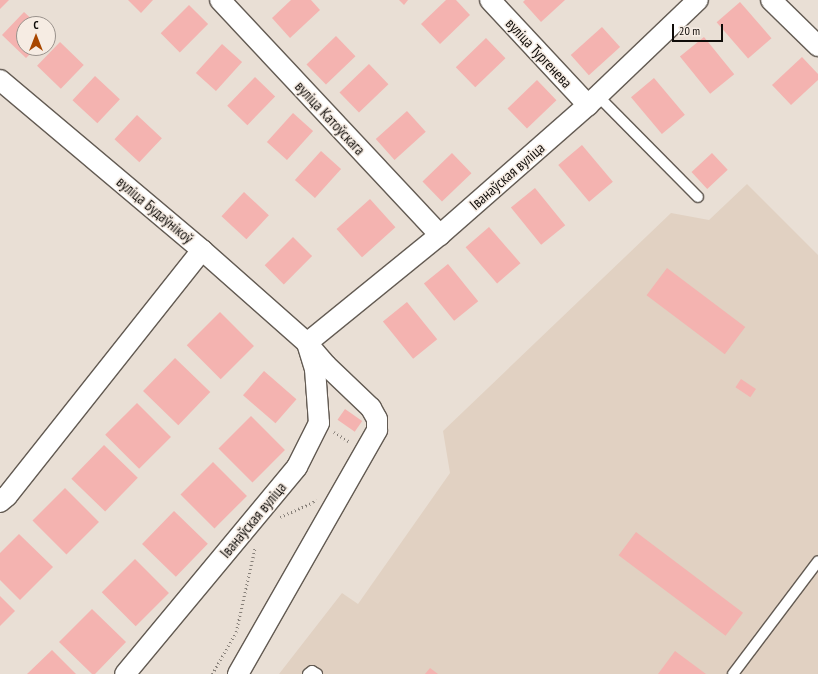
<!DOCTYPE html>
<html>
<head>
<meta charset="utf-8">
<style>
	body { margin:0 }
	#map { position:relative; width:818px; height:674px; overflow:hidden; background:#e9dfd5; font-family:"PT Sans Narrow",sans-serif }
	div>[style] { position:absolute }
	.built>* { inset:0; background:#e1d1c2 }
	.building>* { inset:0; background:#f4b3b0; transform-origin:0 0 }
	.path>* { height:2.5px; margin-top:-1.25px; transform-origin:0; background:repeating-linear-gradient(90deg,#88817a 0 1px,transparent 0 4px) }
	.roads { filter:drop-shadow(1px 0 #635b53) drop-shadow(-1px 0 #635b53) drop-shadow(0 1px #635b53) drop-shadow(0 -1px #635b53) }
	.service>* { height:10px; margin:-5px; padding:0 5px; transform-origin:5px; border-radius:5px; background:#fff }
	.minor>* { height:20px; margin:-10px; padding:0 10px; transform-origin:10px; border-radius:10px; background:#fff }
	span { translate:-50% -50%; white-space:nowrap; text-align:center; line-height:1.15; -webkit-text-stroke:3px #f6ece3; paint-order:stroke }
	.street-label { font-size:15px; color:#0f0c09 }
	.north { position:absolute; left:16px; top:16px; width:40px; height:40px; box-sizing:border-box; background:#f6ece3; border:1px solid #9a928c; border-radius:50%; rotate:0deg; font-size:11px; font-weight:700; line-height:16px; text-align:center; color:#0f0c09 }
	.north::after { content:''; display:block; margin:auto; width:14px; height:18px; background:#a84700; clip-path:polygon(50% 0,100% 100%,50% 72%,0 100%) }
	.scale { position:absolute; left:672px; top:24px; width:51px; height:18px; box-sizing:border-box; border:2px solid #0f0c09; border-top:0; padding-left:5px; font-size:12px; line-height:14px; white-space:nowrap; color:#0f0c09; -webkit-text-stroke:3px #f6ece3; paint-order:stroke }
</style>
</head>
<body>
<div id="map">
	<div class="built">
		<div style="clip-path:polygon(747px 184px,818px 255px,818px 674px,279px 674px,342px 593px,358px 604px,450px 473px,443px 431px,671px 213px,709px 220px)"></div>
	</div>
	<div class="building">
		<div style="clip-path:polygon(0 0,9px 0,0 9px)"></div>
		<div style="clip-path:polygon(128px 0,153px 0,141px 13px)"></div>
		<div style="clip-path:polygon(291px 0,311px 0,320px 10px,290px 38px,272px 18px)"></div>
		<div style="clip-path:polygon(399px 0,408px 0,404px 5px)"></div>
		<div style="clip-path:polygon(446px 0,456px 0,470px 15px,440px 44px,421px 24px)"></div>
		<div style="clip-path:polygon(525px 0,565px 0,541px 22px,523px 2px)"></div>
		<div style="left:740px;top:2px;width:48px;height:31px;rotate:49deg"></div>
		<div style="left:189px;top:5px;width:27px;height:40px;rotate:45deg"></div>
		<div style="clip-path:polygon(24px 12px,37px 24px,24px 24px,24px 48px,36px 48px,26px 58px,2px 35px)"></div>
		<div style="left:602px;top:27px;width:27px;height:42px;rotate:48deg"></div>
		<div style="left:336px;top:36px;width:28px;height:41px;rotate:46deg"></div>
		<div style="left:704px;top:37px;width:48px;height:31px;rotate:51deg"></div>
		<div style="left:486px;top:38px;width:28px;height:42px;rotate:46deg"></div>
		<div style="left:60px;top:42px;width:33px;height:33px;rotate:44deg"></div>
		<div style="left:222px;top:44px;width:27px;height:39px;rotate:42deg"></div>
		<div style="clip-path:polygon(802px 57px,818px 74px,818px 80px,791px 105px,772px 85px)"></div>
		<div style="left:369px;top:64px;width:28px;height:41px;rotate:46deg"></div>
		<div style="left:95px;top:76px;width:34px;height:33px;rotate:43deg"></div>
		<div style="left:255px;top:77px;width:28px;height:40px;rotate:44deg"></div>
		<div style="left:654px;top:78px;width:48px;height:30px;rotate:50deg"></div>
		<div style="left:537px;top:80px;width:28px;height:41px;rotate:46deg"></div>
		<div style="left:407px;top:111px;width:28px;height:42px;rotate:48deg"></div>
		<div style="left:293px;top:113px;width:27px;height:39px;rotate:42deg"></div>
		<div style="left:137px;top:115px;width:34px;height:33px;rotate:43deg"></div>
		<div style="left:582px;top:145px;width:48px;height:31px;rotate:50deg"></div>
		<div style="left:321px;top:151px;width:27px;height:39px;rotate:42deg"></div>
		<div style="left:452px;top:153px;width:28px;height:41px;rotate:46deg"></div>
		<div style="left:712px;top:153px;width:23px;height:28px;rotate:47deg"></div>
		<div style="left:535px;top:188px;width:48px;height:31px;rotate:51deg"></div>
		<div style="left:244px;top:192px;width:34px;height:33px;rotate:43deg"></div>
		<div style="left:370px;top:199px;width:38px;height:45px;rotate:48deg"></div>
		<div style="left:489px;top:227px;width:48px;height:31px;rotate:49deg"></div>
		<div style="left:293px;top:237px;width:27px;height:40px;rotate:45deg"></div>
		<div style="left:448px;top:264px;width:48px;height:31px;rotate:51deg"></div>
		<div style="left:667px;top:268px;width:98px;height:34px;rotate:37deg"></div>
		<div style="left:407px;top:302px;width:48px;height:31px;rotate:51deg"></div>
		<div style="left:220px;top:312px;width:48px;height:47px;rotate:45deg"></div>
		<div style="left:175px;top:358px;width:49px;height:46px;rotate:44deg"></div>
		<div style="left:264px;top:371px;width:43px;height:32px;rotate:41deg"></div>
		<div style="left:741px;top:379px;width:18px;height:10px;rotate:34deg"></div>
		<div style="left:137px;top:403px;width:48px;height:45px;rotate:45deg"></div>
		<div style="left:345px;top:409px;width:21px;height:13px;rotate:35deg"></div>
		<div style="left:251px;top:416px;width:48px;height:46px;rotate:45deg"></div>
		<div style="left:104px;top:445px;width:47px;height:47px;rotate:44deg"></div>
		<div style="left:213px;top:462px;width:48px;height:46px;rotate:45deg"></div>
		<div style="left:65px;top:488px;width:48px;height:46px;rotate:45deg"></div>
		<div style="left:174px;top:511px;width:47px;height:46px;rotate:44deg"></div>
		<div style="left:636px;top:532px;width:134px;height:29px;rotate:37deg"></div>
		<div style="clip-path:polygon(19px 534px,53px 567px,20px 600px,0 580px,0 553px)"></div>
		<div style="left:135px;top:559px;width:48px;height:47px;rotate:45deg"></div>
		<div style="clip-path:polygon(0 596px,15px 611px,0 626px)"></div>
		<div style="clip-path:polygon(92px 609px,126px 642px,95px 674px,92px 674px,59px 642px)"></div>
		<div style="clip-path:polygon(52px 650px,76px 674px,27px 674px)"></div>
		<div style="clip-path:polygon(675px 651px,706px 674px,658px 674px)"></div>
		<div style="clip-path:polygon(430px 668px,438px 674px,425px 674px)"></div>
	</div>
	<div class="path">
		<div style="left:334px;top:432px;width:19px;rotate:32deg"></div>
		<div style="left:280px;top:517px;width:36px;rotate:-24deg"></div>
		<div style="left:313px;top:502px;width:4px;rotate:-56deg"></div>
		<div style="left:212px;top:674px;width:48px;rotate:-60.3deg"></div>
		<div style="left:236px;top:632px;width:87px;rotate:-77.4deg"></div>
	</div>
	<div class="roads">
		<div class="service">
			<div style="left:598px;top:96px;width:142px;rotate:45.3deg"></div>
			<div style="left:308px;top:674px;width:5px;rotate:-37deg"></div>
			<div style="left:312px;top:671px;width:6px;rotate:31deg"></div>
			<div style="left:733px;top:674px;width:141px;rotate:-53deg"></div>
		</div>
		<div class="minor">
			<div style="left:220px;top:0;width:322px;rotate:46.9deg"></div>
			<div style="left:490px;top:0;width:144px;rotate:47deg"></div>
			<div style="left:771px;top:0;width:66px;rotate:44.4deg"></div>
			<div style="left:0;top:80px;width:264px;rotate:40.1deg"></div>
			<div style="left:202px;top:250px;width:140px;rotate:41.5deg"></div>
			<div style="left:307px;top:343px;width:27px;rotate:73deg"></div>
			<div style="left:315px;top:369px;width:54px;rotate:85.8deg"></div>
			<div style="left:319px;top:423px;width:49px;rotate:116.6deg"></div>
			<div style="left:297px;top:467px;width:269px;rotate:129.7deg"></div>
			<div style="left:0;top:502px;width:9px;rotate:-41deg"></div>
			<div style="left:7px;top:496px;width:314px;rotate:-51.6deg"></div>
			<div style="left:238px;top:674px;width:281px;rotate:-60.3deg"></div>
			<div style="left:377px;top:430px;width:11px;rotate:-90deg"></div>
			<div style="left:377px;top:419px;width:13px;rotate:-119deg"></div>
			<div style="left:371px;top:408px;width:62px;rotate:-136.3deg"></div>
			<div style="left:326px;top:365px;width:29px;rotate:-131deg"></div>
			<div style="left:307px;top:343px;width:171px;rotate:-39.1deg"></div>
			<div style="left:440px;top:235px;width:197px;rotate:-41.3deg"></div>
			<div style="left:588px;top:105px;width:152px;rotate:-43.7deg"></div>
		</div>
	</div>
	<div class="street-label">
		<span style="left:539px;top:53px;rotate:47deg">вуліца Тургенева</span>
		<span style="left:330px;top:118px;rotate:47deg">вуліца Катоўскага</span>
		<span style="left:507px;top:176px;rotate:-41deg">Іванаўская вуліца</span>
		<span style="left:155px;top:210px;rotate:40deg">вуліца Будаўнікоў</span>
		<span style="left:253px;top:520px;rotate:-50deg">Іванаўская вуліца</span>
	</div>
	<div class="north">С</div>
	<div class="scale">20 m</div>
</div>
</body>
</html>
